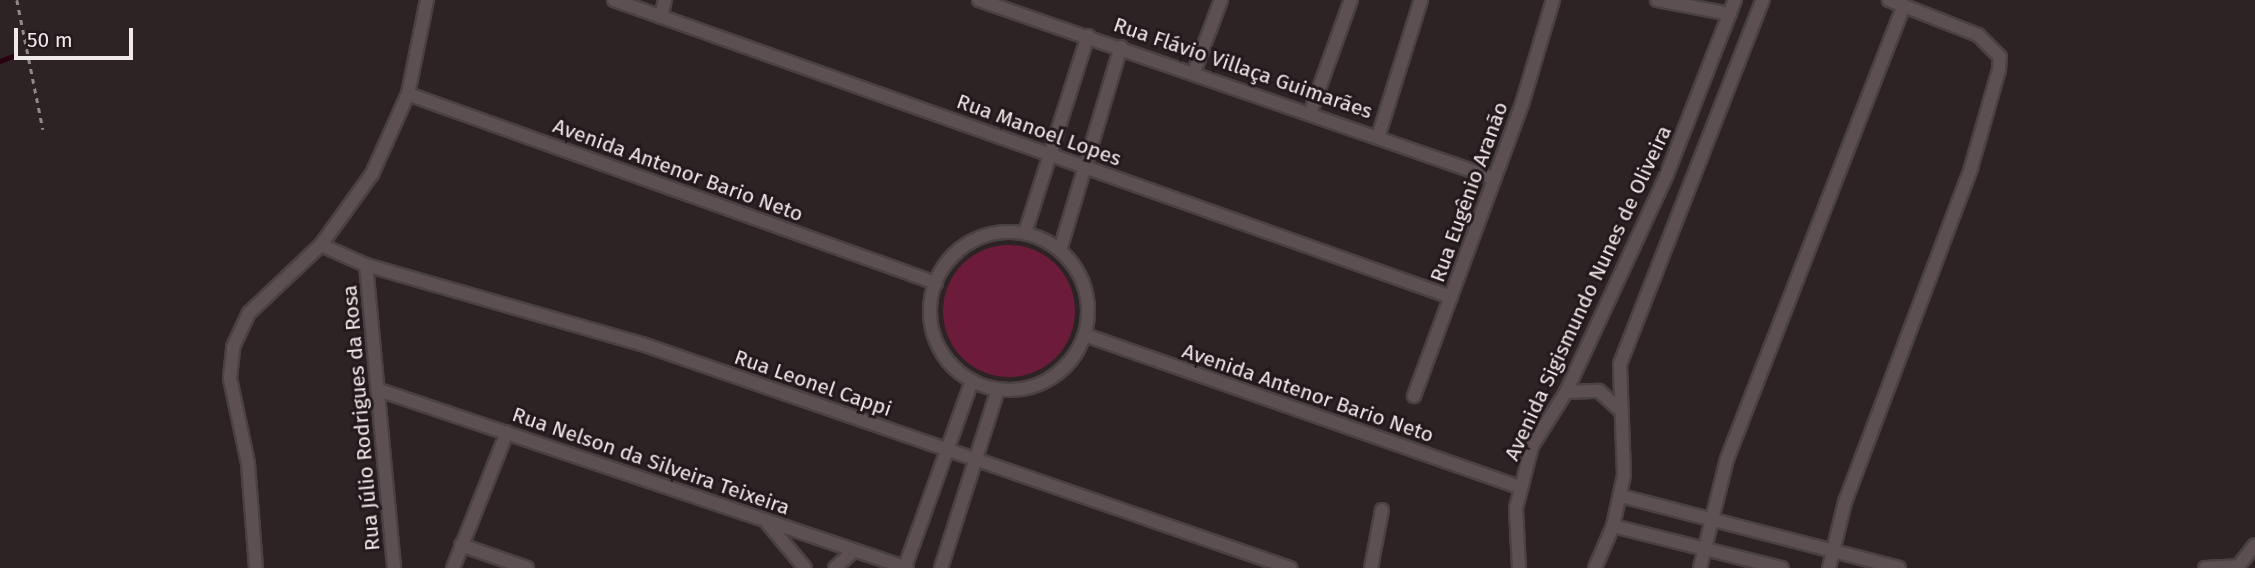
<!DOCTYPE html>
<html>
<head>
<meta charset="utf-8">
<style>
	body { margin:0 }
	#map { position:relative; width:2255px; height:568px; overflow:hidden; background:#2d2325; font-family:"Fira Sans",sans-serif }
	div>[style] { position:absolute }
	.green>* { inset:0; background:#6c1c3a }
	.round { border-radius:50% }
	.stream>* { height:4.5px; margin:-2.25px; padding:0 2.25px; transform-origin:2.25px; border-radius:2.25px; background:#28000e }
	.path>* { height:2.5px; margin-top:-1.25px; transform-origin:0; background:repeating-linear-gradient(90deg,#908889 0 5px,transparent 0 10px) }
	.roads { filter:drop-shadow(2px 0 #4a4143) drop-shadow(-2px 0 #4a4143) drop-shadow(0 2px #4a4143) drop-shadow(0 -2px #4a4143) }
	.minor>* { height:12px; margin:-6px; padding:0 6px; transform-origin:6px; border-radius:6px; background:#5d5053 }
	.minor>.ring { margin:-6px; padding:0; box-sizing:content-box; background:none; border:12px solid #5d5053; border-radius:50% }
	span { translate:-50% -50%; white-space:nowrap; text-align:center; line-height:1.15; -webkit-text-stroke:6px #23191c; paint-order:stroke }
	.street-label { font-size:21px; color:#f0e9ea }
	.scale { position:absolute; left:14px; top:28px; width:119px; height:32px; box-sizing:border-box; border:4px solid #f0e9ea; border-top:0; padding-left:9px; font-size:21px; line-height:24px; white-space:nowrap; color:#f0e9ea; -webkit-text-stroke:5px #23191c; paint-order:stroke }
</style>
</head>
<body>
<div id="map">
	<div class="green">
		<div class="round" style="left:943px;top:245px;width:132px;height:132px"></div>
	</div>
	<div class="stream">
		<div style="left:0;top:61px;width:14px;rotate:-21deg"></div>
	</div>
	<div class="path">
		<div style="left:17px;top:0;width:132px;rotate:78.6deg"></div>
	</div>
	<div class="roads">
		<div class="minor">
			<div style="left:614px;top:0;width:888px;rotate:19.54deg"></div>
			<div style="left:979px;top:0;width:544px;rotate:19.1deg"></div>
			<div style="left:1657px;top:0;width:74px;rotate:10.9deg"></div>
			<div style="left:661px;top:17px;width:17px;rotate:-77deg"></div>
			<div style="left:1194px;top:72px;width:77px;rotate:-69.4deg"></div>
			<div style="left:408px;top:94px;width:561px;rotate:19.7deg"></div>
			<div style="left:1311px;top:111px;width:118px;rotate:-70.2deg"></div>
			<div style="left:1379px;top:134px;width:140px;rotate:-72.6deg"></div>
			<div class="ring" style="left:930px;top:232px;width:146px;height:146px"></div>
			<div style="left:1025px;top:233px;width:207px;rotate:-72.3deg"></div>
			<div style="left:321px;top:245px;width:49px;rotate:24deg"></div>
			<div style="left:366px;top:265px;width:287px;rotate:16deg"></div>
			<div style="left:642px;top:344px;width:686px;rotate:19.07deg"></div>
			<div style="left:1060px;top:250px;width:212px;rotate:-73.3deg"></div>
			<div style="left:366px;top:265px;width:304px;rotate:84.7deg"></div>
			<div style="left:1085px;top:335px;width:460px;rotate:19.3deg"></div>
			<div style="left:382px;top:391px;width:554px;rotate:18.63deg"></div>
			<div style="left:1566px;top:392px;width:33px;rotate:-2deg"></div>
			<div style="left:1599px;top:391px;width:30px;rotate:42deg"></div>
			<div style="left:1414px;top:396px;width:311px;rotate:-69.7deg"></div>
			<div style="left:1522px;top:104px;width:109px;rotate:-73.4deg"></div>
			<div style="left:1621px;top:496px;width:287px;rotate:14.5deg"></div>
			<div style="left:765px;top:520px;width:62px;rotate:50.2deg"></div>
			<div style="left:1613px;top:526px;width:174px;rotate:14deg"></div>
			<div style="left:461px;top:545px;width:70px;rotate:19.2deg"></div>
			<div style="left:905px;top:567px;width:198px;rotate:-70.2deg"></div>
			<div style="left:256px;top:568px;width:105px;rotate:-94.4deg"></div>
			<div style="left:248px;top:463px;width:87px;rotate:-102deg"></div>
			<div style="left:230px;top:378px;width:31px;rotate:-84deg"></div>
			<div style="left:233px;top:347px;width:38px;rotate:-65deg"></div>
			<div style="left:249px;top:313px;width:99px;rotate:-43.4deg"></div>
			<div style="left:321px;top:245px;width:87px;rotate:-54.3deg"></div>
			<div style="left:372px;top:174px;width:88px;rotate:-65.8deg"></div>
			<div style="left:408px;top:94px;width:96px;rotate:-78.6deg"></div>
			<div style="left:453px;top:568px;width:146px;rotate:-68.3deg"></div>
			<div style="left:835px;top:568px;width:26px;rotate:-43deg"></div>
			<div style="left:941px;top:568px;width:188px;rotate:-72.3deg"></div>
			<div style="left:1371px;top:568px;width:59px;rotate:-79.3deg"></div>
			<div style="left:1519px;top:568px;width:60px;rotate:-92.9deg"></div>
			<div style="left:1516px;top:508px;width:64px;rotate:-75.5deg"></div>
			<div style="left:1532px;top:446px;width:64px;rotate:-57.8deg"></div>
			<div style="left:1566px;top:392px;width:240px;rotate:-65.1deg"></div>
			<div style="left:1667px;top:174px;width:187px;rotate:-68.7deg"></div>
			<div style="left:1595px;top:568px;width:46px;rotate:-66.8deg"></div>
			<div style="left:1613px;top:526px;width:52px;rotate:-77.8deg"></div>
			<div style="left:1624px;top:475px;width:111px;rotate:-92.1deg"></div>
			<div style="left:1620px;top:364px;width:391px;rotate:-68.6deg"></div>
			<div style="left:1700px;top:568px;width:112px;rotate:-76.1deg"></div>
			<div style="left:1727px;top:459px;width:486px;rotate:-68.7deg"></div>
			<div style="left:1829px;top:568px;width:68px;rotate:-76.4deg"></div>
			<div style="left:1845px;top:502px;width:357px;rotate:-69.3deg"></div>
			<div style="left:1971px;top:168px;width:102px;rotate:-74.1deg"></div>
			<div style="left:1999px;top:70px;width:13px;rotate:-86deg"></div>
			<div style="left:2000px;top:57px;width:31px;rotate:-135deg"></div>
			<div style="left:1978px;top:35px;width:96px;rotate:-158.5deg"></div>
			<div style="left:2205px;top:568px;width:33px;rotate:-3deg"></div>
			<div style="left:2237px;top:568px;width:29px;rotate:-52deg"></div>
		</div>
	</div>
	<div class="street-label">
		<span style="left:1243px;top:68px;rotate:19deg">Rua Flávio Villaça Guimarães</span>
		<span style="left:1039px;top:130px;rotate:20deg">Rua Manoel Lopes</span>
		<span style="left:678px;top:170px;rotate:20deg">Avenida Antenor Bario Neto</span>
		<span style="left:1469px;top:192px;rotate:-70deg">Rua Eugênio Aranão</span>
		<span style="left:1588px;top:293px;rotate:-65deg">Avenida Sigismundo Nunes de Oliveira</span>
		<span style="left:813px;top:383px;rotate:19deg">Rua Leonel Cappi</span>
		<span style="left:1308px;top:393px;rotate:19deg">Avenida Antenor Bario Neto</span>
		<span style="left:361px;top:418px;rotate:-95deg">Rua Júlio Rodrigues da Rosa</span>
		<span style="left:651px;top:461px;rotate:19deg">Rua Nelson da Silveira Teixeira</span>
	</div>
	<div class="scale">50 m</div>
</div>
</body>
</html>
